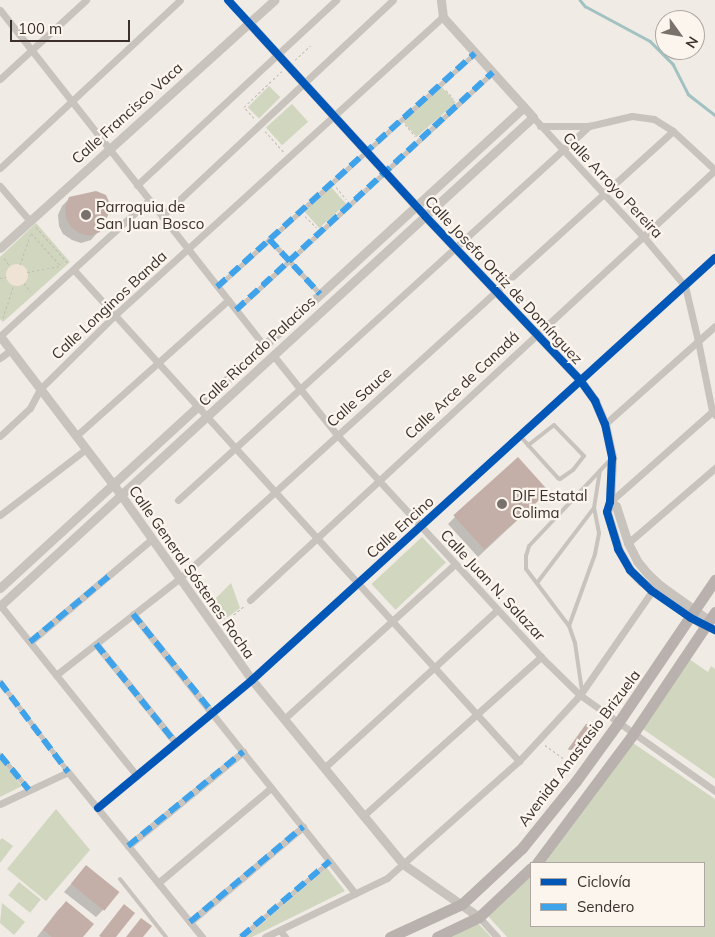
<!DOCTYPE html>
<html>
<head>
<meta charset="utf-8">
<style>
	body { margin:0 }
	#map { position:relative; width:715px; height:937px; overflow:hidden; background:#f0ebe5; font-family:Mulish,sans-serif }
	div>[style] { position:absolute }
	.green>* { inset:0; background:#d1d6bf; transform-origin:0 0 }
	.plaza>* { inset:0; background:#eee3d5 }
	.round { border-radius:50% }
	.shadow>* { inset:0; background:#0003 }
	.stream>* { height:2.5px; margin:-1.25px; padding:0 1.25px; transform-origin:1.25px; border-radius:1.25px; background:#a1c2c1 }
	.building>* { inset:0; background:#c3afa7; transform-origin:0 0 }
	.path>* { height:1px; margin-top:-0.5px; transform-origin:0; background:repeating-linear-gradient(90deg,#c2bbb6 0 2.5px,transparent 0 5px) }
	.service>* { height:4px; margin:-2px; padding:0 2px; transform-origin:2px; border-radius:2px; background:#c9c3be }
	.pedestrian>* { height:5px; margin:-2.5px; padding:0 2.5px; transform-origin:2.5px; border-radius:2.5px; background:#c9c3be }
	.minor>* { height:7px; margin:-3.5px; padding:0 3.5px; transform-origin:3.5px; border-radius:3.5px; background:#c9c3be }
	.tertiary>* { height:9px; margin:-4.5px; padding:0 4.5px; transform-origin:4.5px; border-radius:4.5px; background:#c9c3be }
	.primary>* { height:11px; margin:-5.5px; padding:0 5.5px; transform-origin:5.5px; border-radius:5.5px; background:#b8b1ad }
	.quiet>* { height:6px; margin-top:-3px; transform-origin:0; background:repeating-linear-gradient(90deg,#3fa3eb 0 12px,transparent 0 18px) }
	.cycleway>* { height:8px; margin:-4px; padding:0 4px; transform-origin:4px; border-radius:4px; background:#0057b8 }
	.dots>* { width:14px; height:14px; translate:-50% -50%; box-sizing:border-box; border:2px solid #fbf5ee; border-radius:50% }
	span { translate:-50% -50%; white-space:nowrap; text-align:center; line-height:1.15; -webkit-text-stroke:4.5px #fbf5ee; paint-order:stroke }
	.street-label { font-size:15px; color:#3b302b }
	.poi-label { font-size:15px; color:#3b302b }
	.left { translate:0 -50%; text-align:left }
	.legend { position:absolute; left:530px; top:862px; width:175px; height:65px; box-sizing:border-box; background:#fbf5ee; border:1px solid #aea6a0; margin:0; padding:6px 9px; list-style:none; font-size:15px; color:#3b302b }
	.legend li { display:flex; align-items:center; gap:10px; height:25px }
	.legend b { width:25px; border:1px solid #aea6a0 }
	.north { position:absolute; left:655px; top:10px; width:50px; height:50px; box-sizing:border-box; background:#fbf5ee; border:1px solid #aea6a0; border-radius:50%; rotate:122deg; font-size:14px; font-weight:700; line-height:20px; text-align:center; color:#3b302b }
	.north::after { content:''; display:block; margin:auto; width:18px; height:22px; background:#7a716c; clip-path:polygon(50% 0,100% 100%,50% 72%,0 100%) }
	.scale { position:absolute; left:10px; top:20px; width:120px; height:22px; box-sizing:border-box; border:2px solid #3b302b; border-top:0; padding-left:6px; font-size:15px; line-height:18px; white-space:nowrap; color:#3b302b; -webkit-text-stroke:4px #fbf5ee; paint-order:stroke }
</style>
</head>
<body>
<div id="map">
	<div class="green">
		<div style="left:269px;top:86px;width:16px;height:30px;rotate:45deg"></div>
		<div style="left:442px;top:87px;width:21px;height:52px;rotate:49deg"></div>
		<div style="left:292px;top:104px;width:24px;height:35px;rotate:48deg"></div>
		<div style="left:330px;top:186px;width:24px;height:36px;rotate:48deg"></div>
		<div style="clip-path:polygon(36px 223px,70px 262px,3px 322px,0 319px,0 257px)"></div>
		<div style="left:422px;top:537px;width:35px;height:69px;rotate:47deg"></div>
		<div style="clip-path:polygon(231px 583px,240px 608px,224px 620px,212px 602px)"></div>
		<div style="clip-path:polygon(689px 659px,708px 672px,711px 666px,715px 669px,715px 779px,643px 729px)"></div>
		<div style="clip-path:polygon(633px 743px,715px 799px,715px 937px,507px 937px,488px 916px,531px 876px,531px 926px,704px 926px,704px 863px,545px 863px)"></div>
		<div style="clip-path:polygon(0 759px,22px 786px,0 797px)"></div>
		<div style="clip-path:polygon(56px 809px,90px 850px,46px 901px,7px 869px)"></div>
		<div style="clip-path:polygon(2px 838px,13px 846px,0 863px,0 840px)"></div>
		<div style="clip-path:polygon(327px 868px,345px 891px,252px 937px,246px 937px)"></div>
		<div style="left:19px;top:882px;width:28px;height:17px;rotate:39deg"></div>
		<div style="clip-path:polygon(2px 903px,25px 922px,14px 935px,0 923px)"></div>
		<div style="clip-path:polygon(477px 922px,491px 937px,445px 937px)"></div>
	</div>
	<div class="plaza">
		<div class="round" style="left:6px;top:264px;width:22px;height:22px"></div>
	</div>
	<div class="shadow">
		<div style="clip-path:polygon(70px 198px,98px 232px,91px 240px,81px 243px,72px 240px,63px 234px,59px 226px,58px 215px,62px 206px)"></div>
		<div style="clip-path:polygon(540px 499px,478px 557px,448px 524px,455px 517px)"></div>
		<div style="clip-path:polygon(585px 726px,582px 750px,568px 750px)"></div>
		<div style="clip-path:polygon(86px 867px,103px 910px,96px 917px,64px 892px)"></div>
		<div style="clip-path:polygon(66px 903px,82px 937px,37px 937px,58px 910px)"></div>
	</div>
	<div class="stream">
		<div style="left:580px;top:0;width:8px;rotate:50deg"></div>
		<div style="left:585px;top:6px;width:74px;rotate:28.3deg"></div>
		<div style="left:650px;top:41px;width:33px;rotate:45deg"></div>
		<div style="left:673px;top:64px;width:34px;rotate:63deg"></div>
		<div style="left:688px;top:94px;width:34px;rotate:38deg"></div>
	</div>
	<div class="building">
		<div style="clip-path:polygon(96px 191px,106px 195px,110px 204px,109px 213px,100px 232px,90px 236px,79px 233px,71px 227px,66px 218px,65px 207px,69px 197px)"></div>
		<div style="left:518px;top:457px;width:46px;height:87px;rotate:48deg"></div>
		<div style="clip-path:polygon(586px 724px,601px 725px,583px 750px,568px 749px)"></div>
		<div style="left:86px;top:865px;width:43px;height:24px;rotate:39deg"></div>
		<div style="clip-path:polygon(66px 901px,94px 924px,83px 937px,52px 937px,43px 930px)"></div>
		<div style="clip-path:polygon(124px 904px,135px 913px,116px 937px,101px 937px,99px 936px)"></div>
		<div style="clip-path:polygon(141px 918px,152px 926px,143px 937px,126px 937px)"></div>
	</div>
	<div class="path">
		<div style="left:295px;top:60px;width:21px;rotate:-43deg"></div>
		<div style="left:446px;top:90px;width:11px;rotate:49deg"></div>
		<div style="left:254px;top:118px;width:15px;rotate:-132deg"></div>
		<div style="left:244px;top:107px;width:52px;rotate:-43.5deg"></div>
		<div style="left:405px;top:124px;width:16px;rotate:50deg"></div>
		<div style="left:265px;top:131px;width:28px;rotate:48deg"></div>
		<div style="left:336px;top:187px;width:16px;rotate:50deg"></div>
		<div style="left:305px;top:216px;width:16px;rotate:45deg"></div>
		<div style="left:36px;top:227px;width:48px;rotate:48.4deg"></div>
		<div style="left:4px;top:258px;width:10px;rotate:53deg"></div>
		<div style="left:20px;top:265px;width:34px;rotate:-71deg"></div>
		<div style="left:31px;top:233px;width:43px;rotate:47.8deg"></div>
		<div style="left:27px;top:272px;width:34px;rotate:-10deg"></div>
		<div style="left:0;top:278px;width:6px;rotate:-9deg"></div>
		<div style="left:24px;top:283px;width:11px;rotate:52deg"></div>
		<div style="left:3px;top:318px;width:35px;rotate:-72deg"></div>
		<div style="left:222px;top:624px;width:28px;rotate:-39deg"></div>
		<div style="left:545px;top:745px;width:36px;rotate:36deg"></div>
	</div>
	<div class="service">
		<div style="left:520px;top:436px;width:12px;rotate:48deg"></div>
		<div style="left:528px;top:445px;width:45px;rotate:47.7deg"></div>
		<div style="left:558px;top:478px;width:2px;rotate:27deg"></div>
		<div style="left:560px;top:479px;width:16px;rotate:-35deg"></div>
		<div style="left:573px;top:470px;width:18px;rotate:-52deg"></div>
		<div style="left:584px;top:456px;width:43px;rotate:-134.1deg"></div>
		<div style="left:554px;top:425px;width:33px;rotate:142deg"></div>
		<div style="left:537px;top:583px;width:94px;rotate:-52.8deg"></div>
		<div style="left:569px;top:626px;width:77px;rotate:-70.1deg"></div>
		<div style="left:595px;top:554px;width:21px;rotate:-79deg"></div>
		<div style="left:599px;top:533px;width:25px;rotate:-101deg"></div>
		<div style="left:594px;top:508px;width:38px;rotate:-81deg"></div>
		<div style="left:582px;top:691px;width:49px;rotate:-98.3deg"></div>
		<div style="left:575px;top:643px;width:18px;rotate:-109deg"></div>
		<div style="left:569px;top:626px;width:71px;rotate:-127deg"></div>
		<div style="left:526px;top:569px;width:13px;rotate:-90deg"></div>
		<div style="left:526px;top:556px;width:10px;rotate:-73deg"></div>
		<div style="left:529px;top:546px;width:118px;rotate:-46.7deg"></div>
		<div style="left:120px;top:879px;width:74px;rotate:51.6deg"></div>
	</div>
	<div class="pedestrian">
		<div style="left:269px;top:239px;width:75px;rotate:47.2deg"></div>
		<div style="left:217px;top:287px;width:348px;rotate:-42.2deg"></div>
		<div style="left:236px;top:310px;width:350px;rotate:-42.8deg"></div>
		<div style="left:0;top:682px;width:113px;rotate:52.9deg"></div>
		<div style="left:0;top:755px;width:45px;rotate:50.4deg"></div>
		<div style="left:241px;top:937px;width:117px;rotate:-40.5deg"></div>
	</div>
	<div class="minor">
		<div style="left:228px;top:0;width:31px;rotate:48deg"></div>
		<div style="left:0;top:10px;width:427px;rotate:51.8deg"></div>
		<div style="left:0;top:79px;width:117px;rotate:-42.6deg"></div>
		<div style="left:533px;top:117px;width:162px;rotate:47.3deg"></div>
		<div style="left:643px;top:236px;width:65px;rotate:50deg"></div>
		<div style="left:685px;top:286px;width:57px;rotate:76.7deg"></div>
		<div style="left:698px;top:341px;width:71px;rotate:78.7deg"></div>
		<div style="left:712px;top:411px;width:5px;rotate:53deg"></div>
		<div style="left:540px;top:126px;width:49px"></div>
		<div style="left:589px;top:126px;width:44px;rotate:-13.1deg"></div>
		<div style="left:632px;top:116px;width:22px;rotate:8deg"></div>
		<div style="left:654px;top:119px;width:22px;rotate:32deg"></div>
		<div style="left:673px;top:131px;width:57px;rotate:42.9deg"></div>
		<div style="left:0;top:168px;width:246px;rotate:-43deg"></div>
		<div style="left:137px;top:185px;width:272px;rotate:-42.9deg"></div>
		<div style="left:0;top:186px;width:46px;rotate:49.4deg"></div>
		<div style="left:162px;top:216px;width:316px;rotate:-43.1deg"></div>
		<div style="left:74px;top:270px;width:663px;rotate:47.81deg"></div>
		<div style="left:0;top:336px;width:202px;rotate:-42.4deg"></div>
		<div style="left:273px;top:355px;width:104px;rotate:51.3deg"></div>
		<div style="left:338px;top:436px;width:300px;rotate:47.4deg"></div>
		<div style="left:541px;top:657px;width:54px;rotate:44.3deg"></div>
		<div style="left:580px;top:695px;width:166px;rotate:35.4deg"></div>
		<div style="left:0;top:358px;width:14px;rotate:-36deg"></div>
		<div style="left:605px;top:424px;width:147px;rotate:-41.7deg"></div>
		<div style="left:0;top:436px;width:41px;rotate:-43deg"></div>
		<div style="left:30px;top:408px;width:21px;rotate:-62deg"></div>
		<div style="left:40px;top:389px;width:105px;rotate:-44.6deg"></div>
		<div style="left:115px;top:315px;width:443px;rotate:-42.3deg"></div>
		<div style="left:76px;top:436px;width:204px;rotate:-41.8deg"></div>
		<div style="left:178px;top:500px;width:556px;rotate:-42.3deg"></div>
		<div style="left:610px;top:502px;width:140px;rotate:-41.5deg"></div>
		<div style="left:0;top:515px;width:108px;rotate:-37.5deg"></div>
		<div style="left:628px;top:543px;width:115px;rotate:-40.8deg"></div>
		<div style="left:250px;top:600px;width:633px;rotate:-42.76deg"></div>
		<div style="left:0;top:605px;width:219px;rotate:51.3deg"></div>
		<div style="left:133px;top:614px;width:357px;rotate:51.5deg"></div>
		<div style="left:30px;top:642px;width:160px;rotate:-40.2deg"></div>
		<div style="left:96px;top:644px;width:127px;rotate:51.1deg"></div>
		<div style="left:56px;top:675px;width:157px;rotate:-38deg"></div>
		<div style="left:180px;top:578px;width:665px;rotate:-42.2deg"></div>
		<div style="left:284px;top:719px;width:231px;rotate:-42.2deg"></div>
		<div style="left:324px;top:768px;width:234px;rotate:-42.4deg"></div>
		<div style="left:0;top:804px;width:75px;rotate:-25.2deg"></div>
		<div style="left:68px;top:772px;width:213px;rotate:50.9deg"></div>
		<div style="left:98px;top:808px;width:200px;rotate:-39.7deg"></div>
		<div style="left:252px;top:680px;width:626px;rotate:-42.35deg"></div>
		<div style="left:363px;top:816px;width:239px;rotate:-41.8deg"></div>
		<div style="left:128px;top:846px;width:149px;rotate:-39.3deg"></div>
		<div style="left:158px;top:883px;width:148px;rotate:-40.1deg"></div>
		<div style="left:479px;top:917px;width:27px;rotate:48deg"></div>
		<div style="left:190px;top:922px;width:148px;rotate:-40.1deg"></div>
		<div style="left:280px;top:930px;width:9px;rotate:54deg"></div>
		<div style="left:265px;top:937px;width:136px;rotate:-25.8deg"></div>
		<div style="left:387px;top:878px;width:176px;rotate:-41.6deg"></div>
		<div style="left:519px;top:761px;width:90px;rotate:-47.3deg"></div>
		<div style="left:580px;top:695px;width:126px;rotate:-55.3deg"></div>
	</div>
	<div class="tertiary">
		<div style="left:249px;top:23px;width:261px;rotate:47.6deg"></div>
		<div style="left:425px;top:216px;width:226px;rotate:46.6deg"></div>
		<div style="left:580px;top:380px;width:26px;rotate:54deg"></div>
		<div style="left:595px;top:401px;width:25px;rotate:67deg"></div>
		<div style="left:605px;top:424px;width:35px;rotate:78deg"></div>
		<div style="left:612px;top:458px;width:44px;rotate:92.6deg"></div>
		<div style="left:610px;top:502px;width:10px;rotate:107deg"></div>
		<div style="left:607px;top:512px;width:39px;rotate:73deg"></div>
		<div style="left:618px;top:549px;width:24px;rotate:60deg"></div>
		<div style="left:630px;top:570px;width:16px;rotate:45deg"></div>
		<div style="left:641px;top:581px;width:80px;rotate:35.3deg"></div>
		<div style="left:0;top:248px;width:370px;rotate:-42.1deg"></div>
		<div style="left:0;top:336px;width:200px;rotate:52.7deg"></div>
		<div style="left:121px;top:495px;width:227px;rotate:54.7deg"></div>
		<div style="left:252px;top:680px;width:238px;rotate:50.6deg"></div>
		<div style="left:403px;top:864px;width:93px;rotate:34.9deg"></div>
		<div style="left:610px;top:502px;width:7px;rotate:34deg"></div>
		<div style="left:616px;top:506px;width:39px;rotate:72deg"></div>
		<div style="left:628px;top:543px;width:20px;rotate:63deg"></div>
		<div style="left:637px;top:561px;width:17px;rotate:50deg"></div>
		<div style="left:648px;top:574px;width:18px;rotate:43deg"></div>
		<div style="left:661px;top:586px;width:60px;rotate:35.5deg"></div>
		<div style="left:0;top:588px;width:711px;rotate:-42.55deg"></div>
		<div style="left:0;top:606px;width:723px;rotate:-42.53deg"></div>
		<div style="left:533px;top:117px;width:135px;rotate:-132deg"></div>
		<div style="left:443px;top:17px;width:17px;rotate:-97deg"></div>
	</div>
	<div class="primary">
		<div style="left:537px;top:863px;width:161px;rotate:-53.3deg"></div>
		<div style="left:633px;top:734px;width:147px;rotate:-56.1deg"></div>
		<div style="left:390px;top:937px;width:79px;rotate:-24.6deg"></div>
		<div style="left:462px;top:904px;width:82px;rotate:-43deg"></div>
		<div style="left:522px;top:848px;width:86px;rotate:-51.1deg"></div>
		<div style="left:576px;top:781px;width:72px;rotate:-54.1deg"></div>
		<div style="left:618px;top:723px;width:173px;rotate:-55.9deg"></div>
		<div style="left:437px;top:937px;width:47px;rotate:-25.5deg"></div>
		<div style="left:479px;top:917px;width:71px;rotate:-43.3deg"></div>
	</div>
	<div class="quiet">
		<div style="left:269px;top:239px;width:75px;rotate:47.2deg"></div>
		<div style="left:217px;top:287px;width:348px;rotate:-42.2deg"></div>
		<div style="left:236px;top:310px;width:350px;rotate:-42.8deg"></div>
		<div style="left:133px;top:614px;width:127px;rotate:51.1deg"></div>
		<div style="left:30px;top:642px;width:103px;rotate:-39.9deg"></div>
		<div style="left:96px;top:644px;width:127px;rotate:51.1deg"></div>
		<div style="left:0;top:682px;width:113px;rotate:52.9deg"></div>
		<div style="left:0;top:755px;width:45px;rotate:50.4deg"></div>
		<div style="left:128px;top:846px;width:149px;rotate:-39.3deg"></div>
		<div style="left:190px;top:922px;width:148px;rotate:-40.1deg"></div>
		<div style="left:241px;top:937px;width:117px;rotate:-40.5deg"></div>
	</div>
	<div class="cycleway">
		<div style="left:228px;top:0;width:292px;rotate:47.6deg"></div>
		<div style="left:425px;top:216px;width:226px;rotate:46.6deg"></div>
		<div style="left:580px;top:380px;width:26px;rotate:54deg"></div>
		<div style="left:595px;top:401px;width:25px;rotate:67deg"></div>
		<div style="left:605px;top:424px;width:35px;rotate:78deg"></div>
		<div style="left:612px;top:458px;width:44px;rotate:92.6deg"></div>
		<div style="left:610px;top:502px;width:10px;rotate:107deg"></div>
		<div style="left:607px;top:512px;width:39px;rotate:73deg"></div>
		<div style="left:618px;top:549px;width:24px;rotate:60deg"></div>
		<div style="left:630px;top:570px;width:30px;rotate:44deg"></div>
		<div style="left:652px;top:591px;width:47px;rotate:34.7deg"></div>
		<div style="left:691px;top:618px;width:27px;rotate:27deg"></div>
		<div style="left:98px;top:808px;width:200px;rotate:-39.7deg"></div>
		<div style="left:252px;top:680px;width:626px;rotate:-42.35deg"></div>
	</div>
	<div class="dots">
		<div style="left:86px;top:215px;background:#7a716c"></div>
		<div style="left:502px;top:504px;background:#7a716c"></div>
	</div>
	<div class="street-label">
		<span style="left:127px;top:113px;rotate:-42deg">Calle Francisco Vaca</span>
		<span style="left:613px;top:185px;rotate:47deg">Calle Arroyo Pereira</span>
		<span style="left:504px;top:280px;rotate:47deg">Calle Josefa Ortiz de Domínguez</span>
		<span style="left:109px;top:305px;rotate:-43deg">Calle Longinos Banda</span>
		<span style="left:257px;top:351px;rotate:-43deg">Calle Ricardo Palacios</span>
		<span style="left:462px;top:385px;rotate:-43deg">Calle Arce de Canadá</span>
		<span style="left:359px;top:397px;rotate:-42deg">Calle Sauce</span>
		<span style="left:400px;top:527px;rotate:-42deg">Calle Encino</span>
		<span style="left:192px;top:572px;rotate:55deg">Calle General Sóstenes Rocha</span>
		<span style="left:493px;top:585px;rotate:47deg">Calle Juan N. Salazar</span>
		<span style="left:579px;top:748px;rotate:-53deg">Avenida Anastasio Brizuela</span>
	</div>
	<div class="poi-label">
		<span class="left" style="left:96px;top:215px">Parroquia de<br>San Juan Bosco</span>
		<span class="left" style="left:512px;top:504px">DIF Estatal<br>Colima</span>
	</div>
	<ul class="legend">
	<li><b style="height:6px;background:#0057b8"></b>Ciclovía</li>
	<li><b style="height:6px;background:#3fa3eb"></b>Sendero</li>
	</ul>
	<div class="north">N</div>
	<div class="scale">100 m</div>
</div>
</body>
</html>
